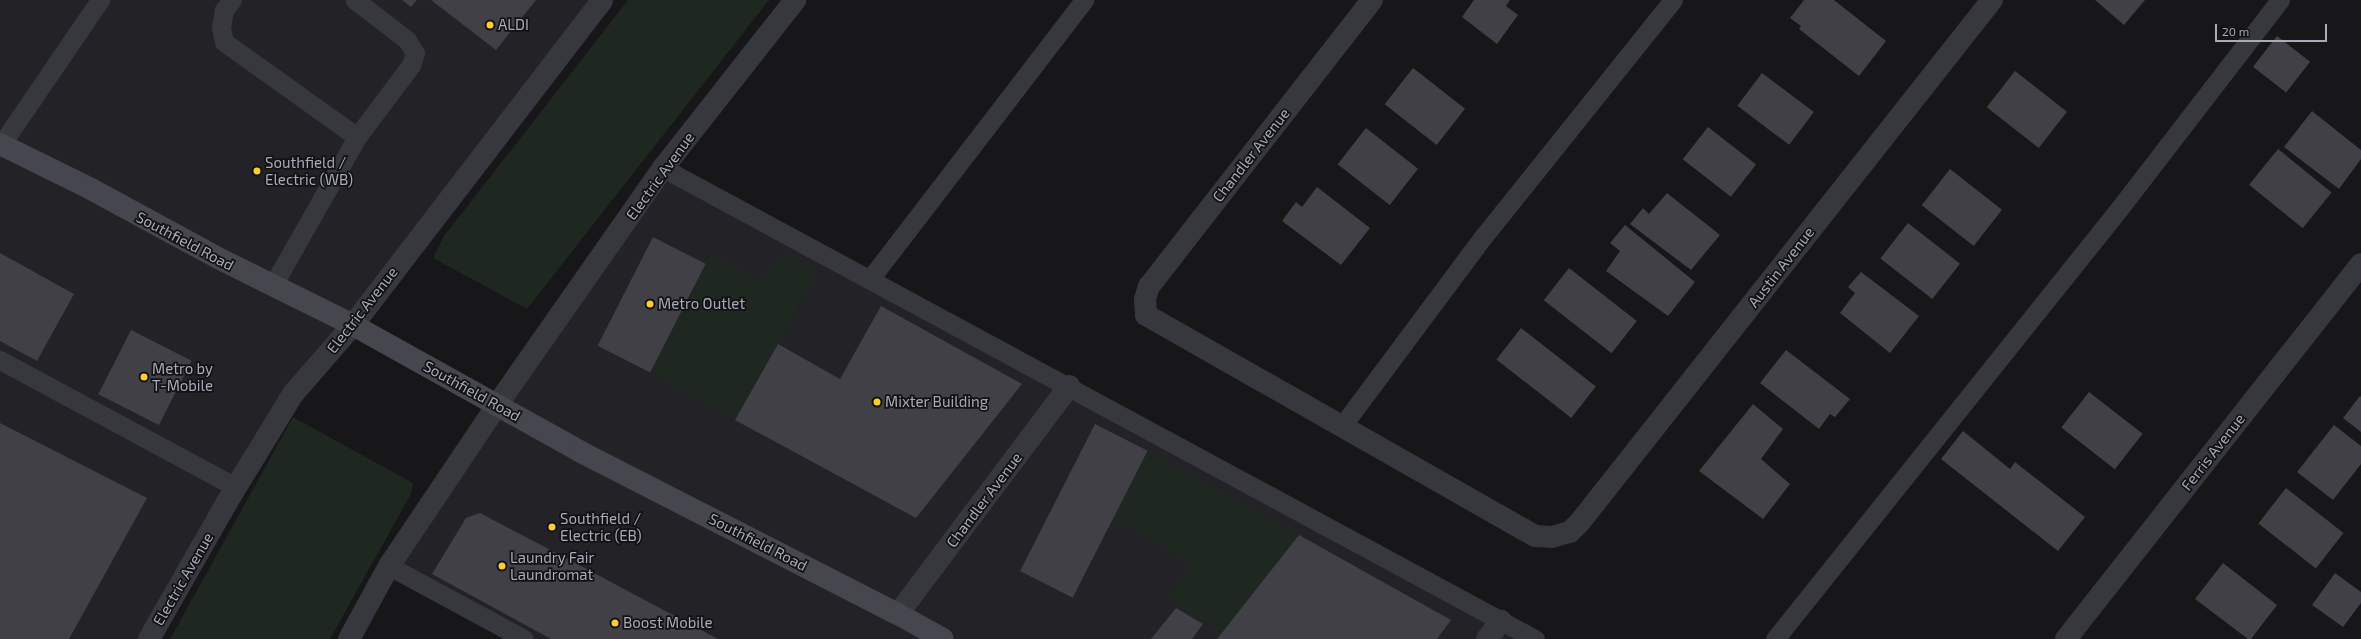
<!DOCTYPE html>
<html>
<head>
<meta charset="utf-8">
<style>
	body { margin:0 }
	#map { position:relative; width:2361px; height:639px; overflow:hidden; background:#171619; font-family:"Exo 2",sans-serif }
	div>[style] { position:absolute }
	.built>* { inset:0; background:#232226 }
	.green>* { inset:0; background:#1e2720 }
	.building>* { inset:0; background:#414046; transform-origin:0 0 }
	.lane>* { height:19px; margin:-9.5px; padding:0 9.5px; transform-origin:9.5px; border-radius:9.5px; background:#37383e }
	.street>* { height:22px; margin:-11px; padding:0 11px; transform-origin:11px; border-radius:11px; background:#37383e }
	.secondary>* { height:22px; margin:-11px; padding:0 11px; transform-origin:11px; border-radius:11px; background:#45464e }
	.dots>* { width:11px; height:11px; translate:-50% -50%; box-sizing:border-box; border:2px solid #121114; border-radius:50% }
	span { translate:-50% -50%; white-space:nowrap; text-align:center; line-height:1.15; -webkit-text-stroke:3.5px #121114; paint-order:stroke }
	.poi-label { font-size:15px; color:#a8abb9 }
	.left { translate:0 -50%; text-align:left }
	.street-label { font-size:15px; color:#a8abb9 }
	.scale { position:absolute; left:2215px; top:24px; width:112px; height:18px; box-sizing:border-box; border:2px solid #a8abb9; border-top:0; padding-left:5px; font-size:12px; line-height:14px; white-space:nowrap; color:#a8abb9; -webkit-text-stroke:3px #121114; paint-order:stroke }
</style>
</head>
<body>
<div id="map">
	<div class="built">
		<div style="clip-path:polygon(0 0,602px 0,293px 394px,149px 639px,0 639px)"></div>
		<div style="clip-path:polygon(663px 168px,1535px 639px,524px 639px,389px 566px)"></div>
	</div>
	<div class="green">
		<div style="clip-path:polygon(628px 0,769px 0,527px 309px,433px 258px,444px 236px)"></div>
		<div style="clip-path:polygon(783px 252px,818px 271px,735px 420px,647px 370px,710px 253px,761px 281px)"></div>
		<div style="clip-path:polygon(293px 417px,413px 483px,411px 494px,330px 639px,170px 639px)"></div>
		<div style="clip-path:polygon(1148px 451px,1299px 535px,1222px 633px,1167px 598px,1192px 566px,1125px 523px,1100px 537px,1089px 527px)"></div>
	</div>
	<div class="building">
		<div style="clip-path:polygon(402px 0,417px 0,411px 7px)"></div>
		<div style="clip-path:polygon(431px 0,536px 0,496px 50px)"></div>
		<div style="clip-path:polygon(1474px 0,1510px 0,1506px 6px,1518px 15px,1497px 44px,1462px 17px)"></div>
		<div style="clip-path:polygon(1804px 0,1834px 0,1886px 41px,1859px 76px,1799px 29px,1801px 26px,1790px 18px)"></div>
		<div style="clip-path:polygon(2095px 0,2145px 0,2124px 25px)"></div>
		<div style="left:2277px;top:36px;width:42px;height:39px;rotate:38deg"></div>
		<div style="left:1413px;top:68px;width:66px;height:46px;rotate:38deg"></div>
		<div style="left:2015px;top:71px;width:66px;height:46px;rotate:38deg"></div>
		<div style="left:1762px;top:73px;width:65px;height:41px;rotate:37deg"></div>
		<div style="clip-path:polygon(2312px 111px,2361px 150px,2361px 159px,2339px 189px,2284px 147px)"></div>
		<div style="left:1708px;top:127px;width:61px;height:41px;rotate:38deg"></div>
		<div style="left:1366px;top:128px;width:66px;height:46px;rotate:38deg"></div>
		<div style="left:2278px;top:149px;width:69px;height:46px;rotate:39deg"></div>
		<div style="left:1950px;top:169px;width:66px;height:46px;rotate:38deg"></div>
		<div style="clip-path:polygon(1317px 187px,1370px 228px,1341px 265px,1282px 221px,1296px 202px,1302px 207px)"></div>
		<div style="clip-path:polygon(1667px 193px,1720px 235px,1691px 270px,1630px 224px,1643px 208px,1649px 214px)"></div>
		<div style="left:1908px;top:223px;width:66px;height:45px;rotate:38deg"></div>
		<div style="clip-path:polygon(1625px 225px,1695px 282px,1668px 316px,1606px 271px,1620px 251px,1610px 243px)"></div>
		<div style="left:653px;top:237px;width:59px;height:122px;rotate:27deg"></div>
		<div style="clip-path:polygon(0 253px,74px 294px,37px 361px,0 341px)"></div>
		<div style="left:1569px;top:268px;width:86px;height:41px;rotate:38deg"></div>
		<div style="clip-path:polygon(1861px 272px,1919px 316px,1890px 353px,1840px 313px,1855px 293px,1848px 287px)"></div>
		<div style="clip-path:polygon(881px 306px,1022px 384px,916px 518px,735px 420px,778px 344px,840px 379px)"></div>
		<div style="left:1521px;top:328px;width:95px;height:40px;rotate:38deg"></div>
		<div style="left:131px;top:330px;width:68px;height:72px;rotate:27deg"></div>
		<div style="clip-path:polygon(1786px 350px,1850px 399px,1835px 417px,1830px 414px,1819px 429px,1760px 383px)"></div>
		<div style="left:2089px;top:392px;width:68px;height:45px;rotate:38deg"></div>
		<div style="clip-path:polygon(2360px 396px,2361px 397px,2361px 432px,2343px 418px)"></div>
		<div style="clip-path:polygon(1753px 404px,1783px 429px,1761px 459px,1790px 484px,1763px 519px,1699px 471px)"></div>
		<div style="clip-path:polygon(0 423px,147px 498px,69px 639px,0 639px)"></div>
		<div style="left:1095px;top:424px;width:59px;height:165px;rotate:27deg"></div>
		<div style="clip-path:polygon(2334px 425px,2361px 446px,2361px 464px,2333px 500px,2297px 472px)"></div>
		<div style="clip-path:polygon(1963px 431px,2010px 469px,2015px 462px,2085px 517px,2058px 551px,1941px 459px)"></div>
		<div style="left:2286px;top:488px;width:73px;height:45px;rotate:38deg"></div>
		<div style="clip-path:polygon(480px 513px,564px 557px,718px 639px,551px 639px,432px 574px,466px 518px)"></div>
		<div style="clip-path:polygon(1299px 535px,1451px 620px,1437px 639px,1217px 639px)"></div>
		<div style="clip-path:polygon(2223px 563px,2277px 605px,2251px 639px,2248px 639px,2195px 599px)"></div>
		<div style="clip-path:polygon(2335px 573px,2361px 592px,2361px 603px,2343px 627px,2312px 605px)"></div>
		<div style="clip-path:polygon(1176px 608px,1203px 624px,1192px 639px,1151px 639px)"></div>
	</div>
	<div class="lane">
		<div style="left:232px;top:0;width:13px;rotate:129deg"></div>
		<div style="left:224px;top:10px;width:17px;rotate:100deg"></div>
		<div style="left:221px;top:27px;width:15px;rotate:79deg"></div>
		<div style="left:224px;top:42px;width:163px;rotate:35.5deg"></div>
		<div style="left:1px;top:145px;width:176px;rotate:-55.7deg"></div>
		<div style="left:663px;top:168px;width:991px;rotate:28.38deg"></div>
		<div style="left:870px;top:279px;width:352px;rotate:-52.5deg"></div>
		<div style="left:273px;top:285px;width:170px;rotate:-60.4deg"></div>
		<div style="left:357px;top:137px;width:90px;rotate:-53.1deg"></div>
		<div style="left:411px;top:65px;width:13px;rotate:-72deg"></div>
		<div style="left:415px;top:53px;width:15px;rotate:-122deg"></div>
		<div style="left:407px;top:40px;width:66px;rotate:-142.4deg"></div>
		<div style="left:0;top:360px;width:268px;rotate:28.3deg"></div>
		<div style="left:1342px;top:426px;width:236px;rotate:-53.3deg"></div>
		<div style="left:1483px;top:237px;width:304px;rotate:-51.3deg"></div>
		<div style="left:389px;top:566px;width:153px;rotate:28.4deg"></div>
		<div style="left:1775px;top:639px;width:551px;rotate:-51.34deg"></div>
		<div style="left:2119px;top:209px;width:264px;rotate:-52.4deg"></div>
	</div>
	<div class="street">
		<div style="left:1372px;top:0;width:363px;rotate:127.9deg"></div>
		<div style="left:1149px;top:286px;width:14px;rotate:107deg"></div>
		<div style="left:1145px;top:299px;width:16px;rotate:86deg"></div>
		<div style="left:1146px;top:315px;width:434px;rotate:29.6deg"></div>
		<div style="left:1523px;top:529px;width:14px;rotate:30deg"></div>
		<div style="left:1535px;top:536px;width:17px;rotate:3deg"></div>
		<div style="left:1552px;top:537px;width:19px;rotate:-16deg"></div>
		<div style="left:1570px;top:532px;width:14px;rotate:-45deg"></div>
		<div style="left:1580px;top:522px;width:665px;rotate:-51.72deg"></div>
		<div style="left:898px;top:614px;width:285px;rotate:-53.1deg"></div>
		<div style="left:149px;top:639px;width:158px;rotate:-60.3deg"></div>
		<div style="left:227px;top:502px;width:127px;rotate:-58.6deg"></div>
		<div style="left:293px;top:394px;width:91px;rotate:-49deg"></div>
		<div style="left:353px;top:325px;width:409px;rotate:-52.5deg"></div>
		<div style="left:349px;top:639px;width:83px;rotate:-61.3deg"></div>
		<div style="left:389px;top:566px;width:194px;rotate:-56.1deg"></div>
		<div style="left:497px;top:405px;width:289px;rotate:-55deg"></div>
		<div style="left:663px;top:168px;width:214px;rotate:-51.8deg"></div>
		<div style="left:1487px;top:639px;width:23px;rotate:-52deg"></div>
		<div style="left:2066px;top:639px;width:477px;rotate:-51.8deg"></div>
	</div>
	<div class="secondary">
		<div style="left:0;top:144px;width:102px;rotate:26.3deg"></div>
		<div style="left:91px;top:189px;width:145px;rotate:28.5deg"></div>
		<div style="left:218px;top:258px;width:151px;rotate:26.4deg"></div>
		<div style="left:353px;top:325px;width:259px;rotate:29.1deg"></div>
		<div style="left:579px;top:451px;width:358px;rotate:27.1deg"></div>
		<div style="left:898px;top:614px;width:51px;rotate:29.1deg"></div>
	</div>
	<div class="dots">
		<div style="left:490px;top:25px;background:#fdcd2a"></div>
		<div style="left:257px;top:171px;background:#fdcd2a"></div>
		<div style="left:650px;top:304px;background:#fdcd2a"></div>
		<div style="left:144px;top:377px;background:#fdcd2a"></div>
		<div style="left:877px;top:402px;background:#fdcd2a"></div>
		<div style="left:552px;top:527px;background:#fdcd2a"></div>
		<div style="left:502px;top:566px;background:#fdcd2a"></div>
		<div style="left:615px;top:623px;background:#fdcd2a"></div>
	</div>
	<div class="poi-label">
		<span class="left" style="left:498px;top:25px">ALDI</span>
		<span class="left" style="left:265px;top:171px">Southfield /<br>Electric (WB)</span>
		<span class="left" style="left:658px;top:304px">Metro Outlet</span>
		<span class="left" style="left:152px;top:377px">Metro by<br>T-Mobile</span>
		<span class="left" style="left:885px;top:402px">Mixter Building</span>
		<span class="left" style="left:560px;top:527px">Southfield /<br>Electric (EB)</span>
		<span class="left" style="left:510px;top:566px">Laundry Fair<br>Laundromat</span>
		<span class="left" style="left:623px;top:623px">Boost Mobile</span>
	</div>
	<div class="street-label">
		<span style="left:1251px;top:155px;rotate:-52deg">Chandler Avenue</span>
		<span style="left:660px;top:176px;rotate:-54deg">Electric Avenue</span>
		<span style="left:185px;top:241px;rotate:28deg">Southfield Road</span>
		<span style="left:1781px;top:267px;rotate:-52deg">Austin Avenue</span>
		<span style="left:362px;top:310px;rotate:-52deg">Electric Avenue</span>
		<span style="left:472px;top:391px;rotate:29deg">Southfield Road</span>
		<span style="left:2213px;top:452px;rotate:-52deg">Ferris Avenue</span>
		<span style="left:984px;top:500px;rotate:-53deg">Chandler Avenue</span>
		<span style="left:758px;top:542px;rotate:27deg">Southfield Road</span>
		<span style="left:183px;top:579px;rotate:-60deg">Electric Avenue</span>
	</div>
	<div class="scale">20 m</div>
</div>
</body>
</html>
